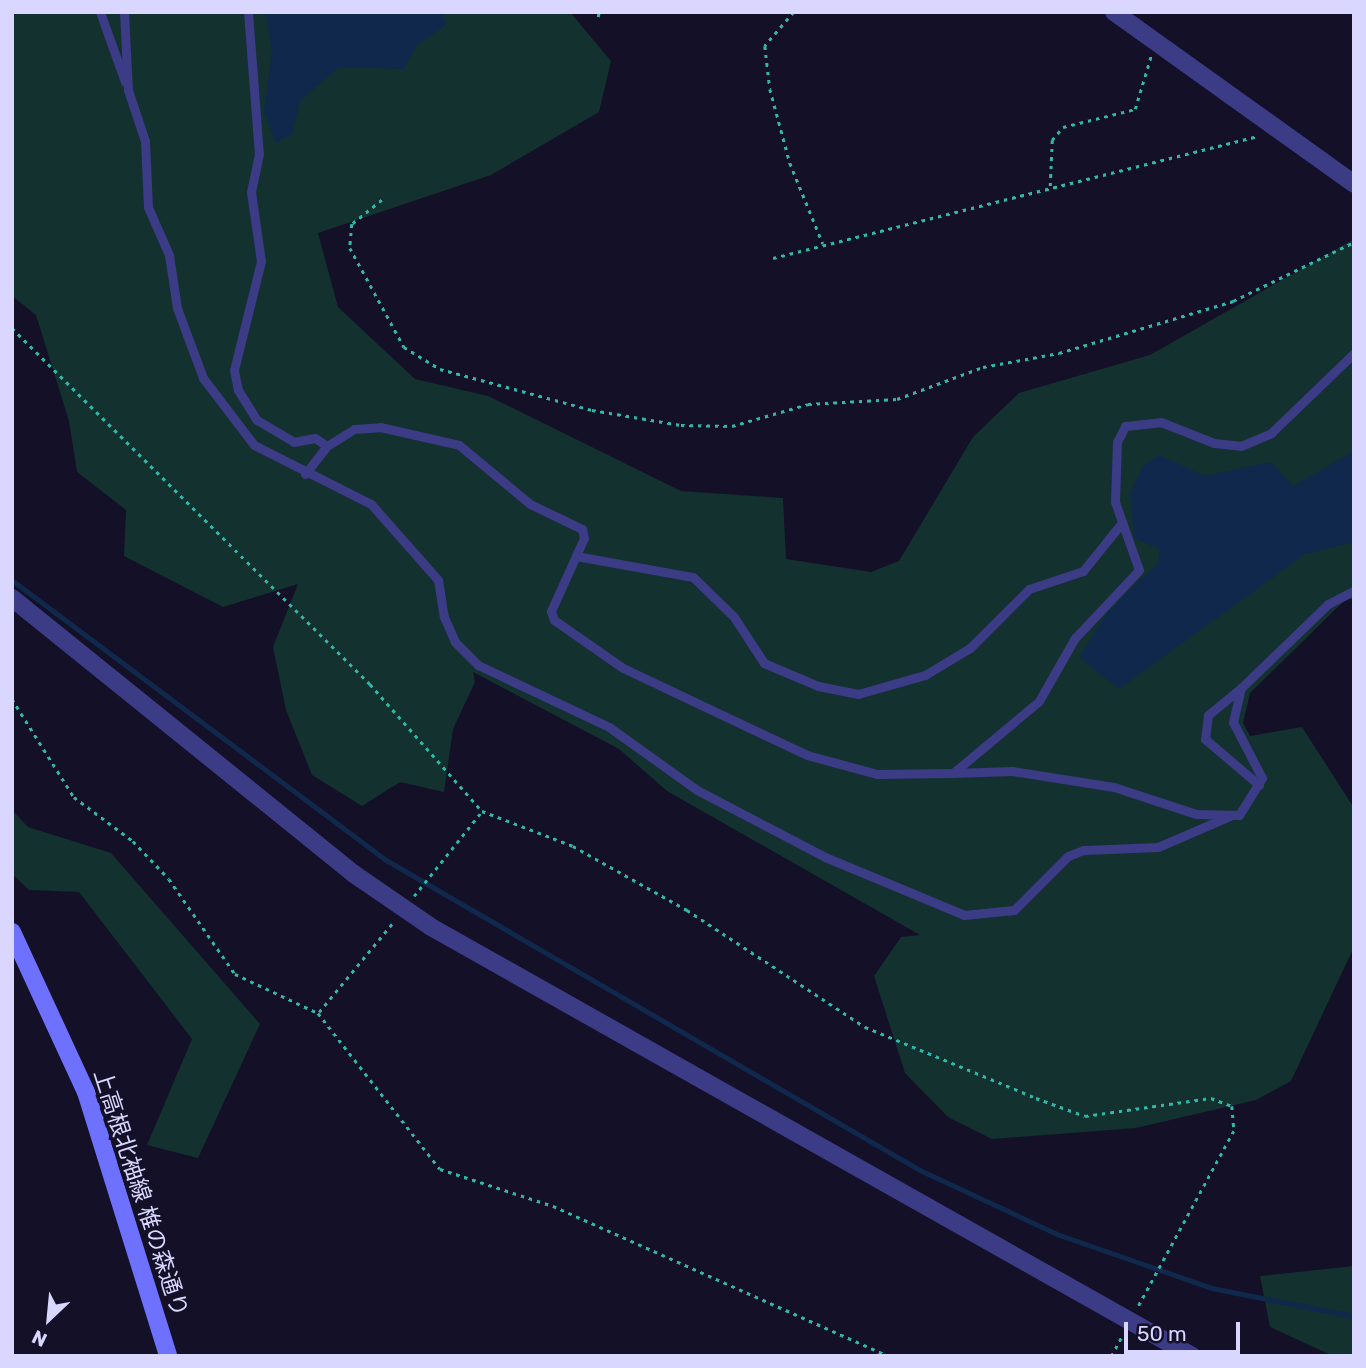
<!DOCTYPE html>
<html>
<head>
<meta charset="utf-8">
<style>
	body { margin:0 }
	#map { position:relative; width:1366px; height:1368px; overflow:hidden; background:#131027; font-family:Rubik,"Noto Sans JP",sans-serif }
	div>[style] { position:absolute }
	.green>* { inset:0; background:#13312f }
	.water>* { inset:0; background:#0f284c }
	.stream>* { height:4.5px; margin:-2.25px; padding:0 2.25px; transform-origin:2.25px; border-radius:2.25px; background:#0f284c }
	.path>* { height:2.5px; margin-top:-1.25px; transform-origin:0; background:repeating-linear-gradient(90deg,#31b8ab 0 3.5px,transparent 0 8.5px) }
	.lane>* { height:9px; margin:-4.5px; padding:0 4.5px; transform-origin:4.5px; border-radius:4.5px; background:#3b3b86 }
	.street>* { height:18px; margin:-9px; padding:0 9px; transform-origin:9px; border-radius:9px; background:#3b3b86 }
	.secondary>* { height:18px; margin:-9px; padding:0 9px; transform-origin:9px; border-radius:9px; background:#6e70fe }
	span { translate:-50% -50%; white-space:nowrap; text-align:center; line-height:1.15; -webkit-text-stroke:7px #131027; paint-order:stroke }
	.street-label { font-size:23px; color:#d9d6ff }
	.frame { position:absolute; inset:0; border:14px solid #d9d6ff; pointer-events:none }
	.north { position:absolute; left:14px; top:1284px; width:70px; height:70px; -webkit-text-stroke:5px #131027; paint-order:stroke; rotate:206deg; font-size:19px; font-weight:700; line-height:28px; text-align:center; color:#d9d6ff }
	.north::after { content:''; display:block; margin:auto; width:24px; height:32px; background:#d9d6ff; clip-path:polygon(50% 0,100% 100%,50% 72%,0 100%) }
	.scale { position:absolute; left:1124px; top:1322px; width:116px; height:32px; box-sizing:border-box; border:4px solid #d9d6ff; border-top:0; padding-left:9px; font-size:21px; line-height:24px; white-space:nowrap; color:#d9d6ff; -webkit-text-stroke:5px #131027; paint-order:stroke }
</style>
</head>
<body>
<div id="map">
	<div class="green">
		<div style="clip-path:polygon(12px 12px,570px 12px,611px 61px,599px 112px,491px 175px,318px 233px,338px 307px,415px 379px,488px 396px,681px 491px,783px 498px,786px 559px,871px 572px,899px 561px,973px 437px,1019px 393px,1150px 355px,1354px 239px,1354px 599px,1346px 599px,1250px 693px,1243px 723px,1250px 736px,1302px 727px,1354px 808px,1354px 947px,1291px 1081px,1256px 1100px,1136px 1128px,992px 1139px,948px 1117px,905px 1073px,874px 976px,901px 937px,920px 935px,667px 791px,619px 749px,473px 672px,475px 682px,453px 729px,444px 792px,400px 782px,362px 806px,312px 775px,286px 710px,273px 647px,298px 584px,223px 607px,124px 556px,126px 510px,77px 472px,69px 421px,36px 315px,12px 296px)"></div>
		<div style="clip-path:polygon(12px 810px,28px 827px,111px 853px,260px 1024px,198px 1158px,147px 1145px,192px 1039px,79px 892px,29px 890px,12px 874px)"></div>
		<div style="clip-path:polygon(1354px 1266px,1354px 1356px,1333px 1356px,1270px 1327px,1260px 1276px)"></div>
	</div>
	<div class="water">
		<div style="clip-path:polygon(265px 12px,441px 12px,446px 25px,417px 45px,404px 69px,339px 67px,300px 101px,292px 134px,276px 143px,264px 111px,272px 49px)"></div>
		<div style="clip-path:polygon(1354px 451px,1354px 542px,1305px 554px,1119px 689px,1079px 657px,1109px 611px,1158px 563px,1160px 549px,1134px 538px,1130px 494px,1143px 466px,1160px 455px,1204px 476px,1271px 462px,1293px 486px)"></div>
	</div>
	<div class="stream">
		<div style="left:12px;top:580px;width:469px;rotate:36.8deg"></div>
		<div style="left:388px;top:861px;width:615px;rotate:30.15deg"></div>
		<div style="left:920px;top:1170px;width:151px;rotate:25deg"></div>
		<div style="left:1057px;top:1234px;width:164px;rotate:19.2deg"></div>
		<div style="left:1212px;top:1288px;width:145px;rotate:11.2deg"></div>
	</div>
	<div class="path">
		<div style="left:794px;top:12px;width:45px;rotate:130.5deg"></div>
		<div style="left:765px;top:46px;width:43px;rotate:83.4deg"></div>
		<div style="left:770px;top:89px;width:77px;rotate:74.9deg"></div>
		<div style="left:790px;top:163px;width:87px;rotate:67.8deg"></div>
		<div style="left:598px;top:17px;width:5px;rotate:-79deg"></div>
		<div style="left:1050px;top:186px;width:46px;rotate:-87.5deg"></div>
		<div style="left:1052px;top:140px;width:17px;rotate:-50deg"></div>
		<div style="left:1063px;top:127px;width:74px;rotate:-14deg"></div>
		<div style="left:1135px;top:109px;width:55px;rotate:-73.2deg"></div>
		<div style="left:382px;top:200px;width:38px;rotate:141deg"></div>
		<div style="left:352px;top:224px;width:24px;rotate:95deg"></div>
		<div style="left:350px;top:248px;width:113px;rotate:61.4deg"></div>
		<div style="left:404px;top:347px;width:42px;rotate:31.4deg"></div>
		<div style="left:440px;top:369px;width:157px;rotate:15.1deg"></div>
		<div style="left:592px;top:410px;width:90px;rotate:9.6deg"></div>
		<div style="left:681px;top:425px;width:51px;rotate:1.1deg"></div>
		<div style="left:732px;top:426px;width:79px;rotate:-16.1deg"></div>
		<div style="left:808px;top:404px;width:89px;rotate:-3.2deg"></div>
		<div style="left:897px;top:399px;width:92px;rotate:-20.4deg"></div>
		<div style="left:983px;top:367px;width:77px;rotate:-10.4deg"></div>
		<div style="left:1059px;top:353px;width:182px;rotate:-16.6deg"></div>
		<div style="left:1233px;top:301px;width:135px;rotate:-26deg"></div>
		<div style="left:773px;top:258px;width:500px;rotate:-14.12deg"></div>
		<div style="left:12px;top:328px;width:505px;rotate:44.84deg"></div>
		<div style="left:370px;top:684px;width:169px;rotate:48.6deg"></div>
		<div style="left:482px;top:811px;width:97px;rotate:21deg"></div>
		<div style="left:573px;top:846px;width:131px;rotate:29.3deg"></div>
		<div style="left:687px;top:910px;width:213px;rotate:33.3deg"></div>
		<div style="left:865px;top:1027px;width:185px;rotate:22.5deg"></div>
		<div style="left:1036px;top:1098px;width:52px;rotate:20.2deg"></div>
		<div style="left:1085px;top:1116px;width:127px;rotate:-8.1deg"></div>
		<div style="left:1211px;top:1098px;width:22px;rotate:21deg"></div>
		<div style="left:1232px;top:1106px;width:25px;rotate:85deg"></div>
		<div style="left:1234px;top:1131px;width:200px;rotate:118.6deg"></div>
		<div style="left:12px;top:699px;width:116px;rotate:57.7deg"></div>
		<div style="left:74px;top:797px;width:74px;rotate:36.7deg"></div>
		<div style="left:133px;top:841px;width:52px;rotate:46.5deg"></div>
		<div style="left:169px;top:879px;width:116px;rotate:55.2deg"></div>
		<div style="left:235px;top:974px;width:92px;rotate:25.2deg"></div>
		<div style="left:318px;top:1013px;width:198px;rotate:52deg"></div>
		<div style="left:440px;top:1169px;width:119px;rotate:18.1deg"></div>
		<div style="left:553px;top:1206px;width:368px;rotate:24.1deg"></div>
		<div style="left:414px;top:896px;width:109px;rotate:-51.3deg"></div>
		<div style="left:319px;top:1012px;width:119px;rotate:-50.4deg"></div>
		<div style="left:1111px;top:1356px;width:25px;rotate:-61deg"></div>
	</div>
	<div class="lane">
		<div style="left:100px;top:12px;width:74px;rotate:70.3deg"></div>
		<div style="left:124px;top:12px;width:78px;rotate:87.1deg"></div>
		<div style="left:128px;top:90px;width:54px;rotate:71.6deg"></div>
		<div style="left:145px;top:141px;width:66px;rotate:87.4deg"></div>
		<div style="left:148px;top:207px;width:52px;rotate:66.4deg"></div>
		<div style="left:169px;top:255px;width:54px;rotate:81.4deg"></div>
		<div style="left:177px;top:308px;width:75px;rotate:69.6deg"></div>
		<div style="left:203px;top:378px;width:84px;rotate:52.7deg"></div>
		<div style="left:254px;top:445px;width:131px;rotate:26.8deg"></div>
		<div style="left:371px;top:504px;width:101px;rotate:48.6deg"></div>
		<div style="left:438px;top:580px;width:37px;rotate:81deg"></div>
		<div style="left:444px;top:617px;width:27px;rotate:66deg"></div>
		<div style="left:455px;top:642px;width:33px;rotate:45deg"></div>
		<div style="left:478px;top:665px;width:145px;rotate:25.3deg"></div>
		<div style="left:609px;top:727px;width:108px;rotate:35.6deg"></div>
		<div style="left:697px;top:790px;width:144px;rotate:27.6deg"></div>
		<div style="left:825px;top:857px;width:151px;rotate:22.6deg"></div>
		<div style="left:964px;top:915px;width:50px;rotate:-5.7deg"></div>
		<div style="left:1014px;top:910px;width:76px;rotate:-45deg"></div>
		<div style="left:1068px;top:856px;width:17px;rotate:-21deg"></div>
		<div style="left:1084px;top:850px;width:74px;rotate:-2.3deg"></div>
		<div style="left:1158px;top:847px;width:81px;rotate:-23.4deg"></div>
		<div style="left:248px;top:12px;width:142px;rotate:85.6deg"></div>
		<div style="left:259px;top:154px;width:39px;rotate:102deg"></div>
		<div style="left:251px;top:192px;width:70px;rotate:81.8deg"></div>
		<div style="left:261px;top:261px;width:112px;rotate:103.9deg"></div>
		<div style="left:234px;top:370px;width:20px;rotate:79deg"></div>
		<div style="left:238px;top:390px;width:36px;rotate:58deg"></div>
		<div style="left:257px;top:420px;width:43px;rotate:30.7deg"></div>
		<div style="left:294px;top:442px;width:21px;rotate:-11deg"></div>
		<div style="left:315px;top:438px;width:14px;rotate:34deg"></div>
		<div style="left:327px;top:446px;width:32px;rotate:-32deg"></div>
		<div style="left:354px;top:429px;width:26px;rotate:-4deg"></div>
		<div style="left:380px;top:427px;width:81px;rotate:12.8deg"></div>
		<div style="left:459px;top:445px;width:92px;rotate:39.7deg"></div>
		<div style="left:530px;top:504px;width:58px;rotate:25.7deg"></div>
		<div style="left:582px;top:529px;width:9px;rotate:77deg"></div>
		<div style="left:584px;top:538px;width:80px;rotate:114.3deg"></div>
		<div style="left:551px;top:611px;width:9px;rotate:72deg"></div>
		<div style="left:554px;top:620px;width:84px;rotate:34.8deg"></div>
		<div style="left:623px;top:668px;width:204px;rotate:25.3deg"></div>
		<div style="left:807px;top:755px;width:73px;rotate:15.2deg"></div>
		<div style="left:877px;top:774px;width:76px;rotate:-0.8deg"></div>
		<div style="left:953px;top:773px;width:112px;rotate:-39.9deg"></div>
		<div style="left:1039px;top:701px;width:73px;rotate:-60.3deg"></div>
		<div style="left:1075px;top:638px;width:93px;rotate:-46.7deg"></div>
		<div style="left:1139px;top:570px;width:72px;rotate:-109.4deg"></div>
		<div style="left:1115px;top:502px;width:60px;rotate:-88.1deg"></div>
		<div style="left:1117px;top:442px;width:18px;rotate:-63deg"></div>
		<div style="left:1125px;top:426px;width:36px;rotate:-6deg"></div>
		<div style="left:1161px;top:422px;width:57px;rotate:21.6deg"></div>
		<div style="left:1214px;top:443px;width:27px;rotate:6deg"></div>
		<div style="left:1241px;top:446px;width:33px;rotate:-23deg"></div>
		<div style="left:1271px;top:433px;width:115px;rotate:-43.9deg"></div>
		<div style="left:305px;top:474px;width:36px;rotate:-52deg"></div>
		<div style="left:576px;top:556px;width:119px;rotate:10.2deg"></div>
		<div style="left:693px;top:577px;width:57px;rotate:44.3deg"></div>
		<div style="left:734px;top:617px;width:55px;rotate:56.9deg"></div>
		<div style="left:764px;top:663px;width:59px;rotate:23.1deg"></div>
		<div style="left:818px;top:686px;width:41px;rotate:11.3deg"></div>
		<div style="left:858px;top:694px;width:70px;rotate:-15.8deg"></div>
		<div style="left:925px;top:675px;width:52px;rotate:-31deg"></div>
		<div style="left:970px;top:648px;width:83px;rotate:-45deg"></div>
		<div style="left:1029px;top:589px;width:57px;rotate:-18.4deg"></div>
		<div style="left:1083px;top:571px;width:59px;rotate:-51.2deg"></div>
		<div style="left:1241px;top:688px;width:43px;rotate:140.7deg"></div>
		<div style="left:1208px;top:715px;width:24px;rotate:97deg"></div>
		<div style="left:1205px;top:739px;width:71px;rotate:40.4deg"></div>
		<div style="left:953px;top:773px;width:59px;rotate:-1.9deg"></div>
		<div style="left:1012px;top:771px;width:103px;rotate:8.9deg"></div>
		<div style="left:1114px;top:787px;width:86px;rotate:18.2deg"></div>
		<div style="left:1196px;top:814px;width:43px;rotate:1.3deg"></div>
		<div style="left:1239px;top:815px;width:44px;rotate:-58.1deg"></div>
		<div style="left:1262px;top:778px;width:63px;rotate:-117.4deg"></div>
		<div style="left:1233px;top:722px;width:35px;rotate:-77deg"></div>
		<div style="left:1241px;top:688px;width:121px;rotate:-44deg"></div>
		<div style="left:1328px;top:604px;width:29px;rotate:-27deg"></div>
	</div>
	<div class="street">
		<div style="left:1114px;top:12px;width:295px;rotate:35.6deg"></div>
		<div style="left:12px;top:598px;width:439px;rotate:38.9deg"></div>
		<div style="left:354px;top:874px;width:93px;rotate:34.5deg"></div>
		<div style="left:431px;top:927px;width:874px;rotate:29.41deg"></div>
	</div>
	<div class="secondary">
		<div style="left:12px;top:932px;width:176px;rotate:65.2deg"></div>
		<div style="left:86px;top:1092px;width:276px;rotate:72.7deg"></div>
	</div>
	<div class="street-label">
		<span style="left:141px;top:1193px;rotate:72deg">上高根北袖線 椎の森通り</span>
	</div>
	<div class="frame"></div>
	<div class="north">N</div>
	<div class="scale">50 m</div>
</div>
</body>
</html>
